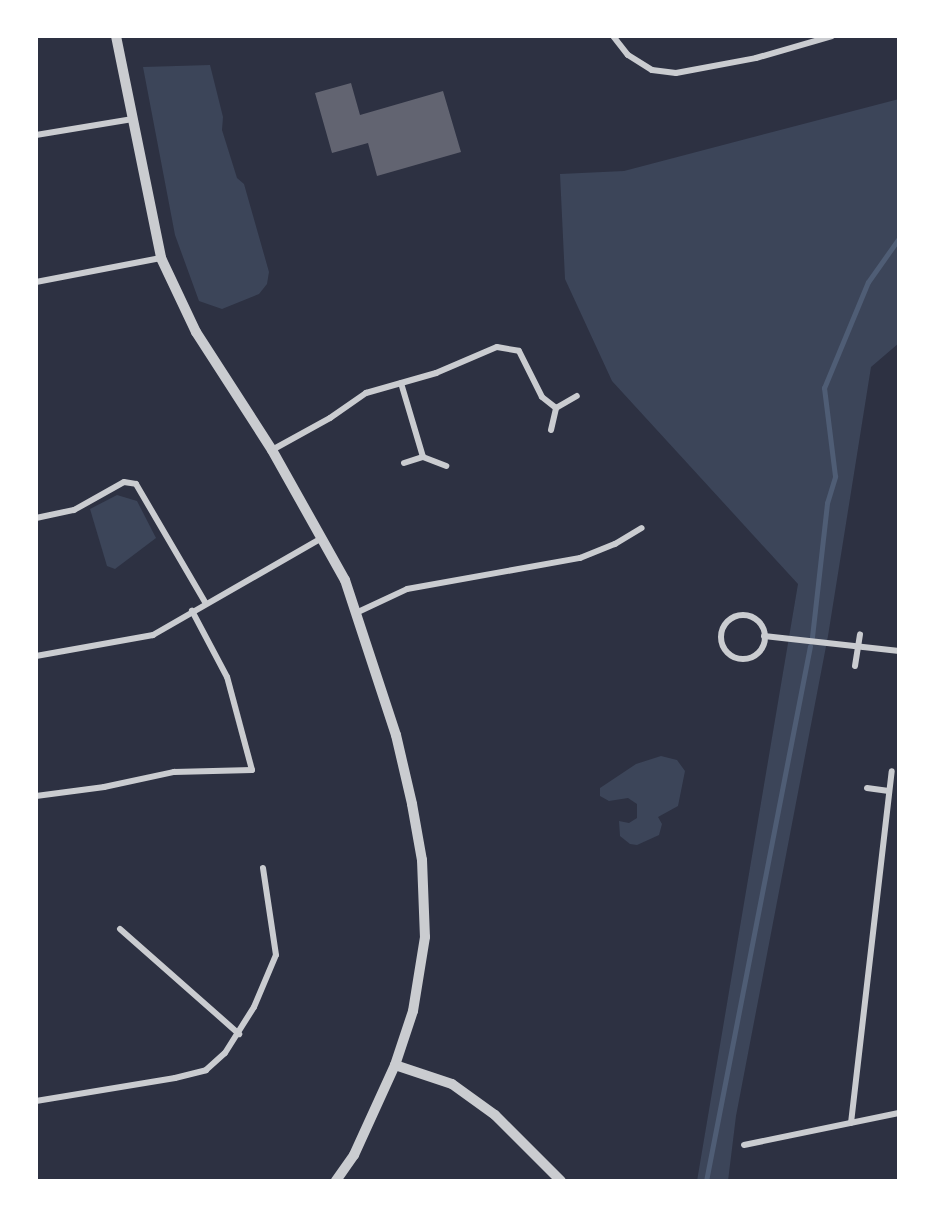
<!DOCTYPE html>
<html>
<head>
<meta charset="utf-8">
<style>
	body { margin:0 }
	#map { position:relative; width:935px; height:1217px; overflow:hidden; background:#2d3142; font-family:Poppins,sans-serif }
	div>[style] { position:absolute }
	.green>* { inset:0; background:#3c4559 }
	.stream>* { height:5px; margin:-2.5px; padding:0 2.5px; transform-origin:2.5px; border-radius:2.5px; background:#4f5d75 }
	.building>* { inset:0; background:#626471 }
	.minor>* { height:6px; margin:-3px; padding:0 3px; transform-origin:3px; border-radius:3px; background:#caccd0 }
	.minor>.ring { margin:-3px; padding:0; box-sizing:content-box; background:none; border:6px solid #caccd0; border-radius:50% }
	.tertiary>* { height:10px; margin:-5px; padding:0 5px; transform-origin:5px; border-radius:5px; background:#caccd0 }
	span { translate:-50% -50%; white-space:nowrap; text-align:center; line-height:1.15; -webkit-text-stroke:4.5px #fff; paint-order:stroke }
	.frame { position:absolute; inset:0; border:38px solid #fff; pointer-events:none }
</style>
</head>
<body>
<div id="map">
	<div class="green">
		<div style="clip-path:polygon(210px 65px,223px 117px,222px 130px,237px 178px,244px 184px,269px 272px,267px 284px,259px 294px,222px 309px,199px 301px,175px 235px,143px 67px)"></div>
		<div style="clip-path:polygon(899px 99px,899px 343px,871px 367px,828px 636px,736px 1116px,728px 1181px,697px 1181px,798px 584px,612px 381px,565px 279px,560px 174px,624px 171px)"></div>
		<div style="clip-path:polygon(117px 495px,137px 501px,156px 538px,115px 569px,107px 566px,90px 509px)"></div>
		<div style="clip-path:polygon(661px 756px,677px 760px,685px 771px,678px 806px,658px 817px,662px 824px,659px 835px,637px 845px,630px 844px,620px 836px,619px 821px,629px 823px,637px 818px,637px 804px,628px 798px,609px 801px,600px 796px,600px 788px,636px 764px)"></div>
	</div>
	<div class="stream">
		<div style="left:812px;top:637px;width:135px;rotate:-83.6deg"></div>
		<div style="left:827px;top:503px;width:28px;rotate:-73deg"></div>
		<div style="left:835px;top:476px;width:89px;rotate:-97.1deg"></div>
		<div style="left:824px;top:388px;width:115px;rotate:-67.5deg"></div>
		<div style="left:868px;top:282px;width:54px;rotate:-54.8deg"></div>
		<div style="left:706px;top:1181px;width:545px;rotate:-79deg"></div>
	</div>
	<div class="building">
		<div style="clip-path:polygon(351px 83px,360px 115px,443px 91px,461px 152px,377px 176px,368px 143px,332px 153px,315px 93px)"></div>
	</div>
	<div class="minor">
		<div style="left:613px;top:36px;width:24px;rotate:52deg"></div>
		<div style="left:628px;top:55px;width:28px;rotate:32deg"></div>
		<div style="left:652px;top:70px;width:24px;rotate:7deg"></div>
		<div style="left:676px;top:73px;width:81px;rotate:-10.6deg"></div>
		<div style="left:756px;top:58px;width:79px;rotate:-16.1deg"></div>
		<div style="left:36px;top:135px;width:98px;rotate:-9.4deg"></div>
		<div style="left:36px;top:282px;width:127px;rotate:-10.9deg"></div>
		<div style="left:401px;top:383px;width:77px;rotate:73.4deg"></div>
		<div style="left:551px;top:430px;width:23px;rotate:-77deg"></div>
		<div style="left:556px;top:408px;width:24px;rotate:-30deg"></div>
		<div style="left:272px;top:450px;width:66px;rotate:-28.9deg"></div>
		<div style="left:330px;top:418px;width:44px;rotate:-34.8deg"></div>
		<div style="left:366px;top:393px;width:73px;rotate:-15.9deg"></div>
		<div style="left:436px;top:373px;width:66px;rotate:-23.1deg"></div>
		<div style="left:497px;top:347px;width:22px;rotate:10deg"></div>
		<div style="left:519px;top:351px;width:51px;rotate:63.4deg"></div>
		<div style="left:542px;top:397px;width:18px;rotate:38deg"></div>
		<div style="left:404px;top:463px;width:20px;rotate:-18deg"></div>
		<div style="left:423px;top:457px;width:25px;rotate:21deg"></div>
		<div style="left:36px;top:518px;width:39px;rotate:-12deg"></div>
		<div style="left:74px;top:510px;width:57px;rotate:-29.2deg"></div>
		<div style="left:124px;top:482px;width:12px;rotate:9deg"></div>
		<div style="left:136px;top:484px;width:137px;rotate:59.7deg"></div>
		<div style="left:358px;top:612px;width:54px;rotate:-25.1deg"></div>
		<div style="left:407px;top:589px;width:176px;rotate:-10.2deg"></div>
		<div style="left:580px;top:558px;width:38px;rotate:-22deg"></div>
		<div style="left:615px;top:544px;width:31px;rotate:-31deg"></div>
		<div class="ring" style="left:721px;top:615px;width:38px;height:38px"></div>
		<div style="left:764px;top:636px;width:136px;rotate:6.3deg"></div>
		<div style="left:36px;top:656px;width:119px;rotate:-10.2deg"></div>
		<div style="left:153px;top:635px;width:195px;rotate:-29.9deg"></div>
		<div style="left:855px;top:666px;width:32px;rotate:-81deg"></div>
		<div style="left:867px;top:788px;width:22px;rotate:8deg"></div>
		<div style="left:36px;top:796px;width:69px;rotate:-7.5deg"></div>
		<div style="left:104px;top:787px;width:72px;rotate:-12.1deg"></div>
		<div style="left:174px;top:772px;width:78px;rotate:-1.5deg"></div>
		<div style="left:252px;top:770px;width:96px;rotate:-105deg"></div>
		<div style="left:227px;top:677px;width:75px;rotate:-117.9deg"></div>
		<div style="left:120px;top:929px;width:159px;rotate:41.4deg"></div>
		<div style="left:36px;top:1101px;width:141px;rotate:-9.4deg"></div>
		<div style="left:175px;top:1078px;width:32px;rotate:-14deg"></div>
		<div style="left:206px;top:1070px;width:25px;rotate:-42deg"></div>
		<div style="left:225px;top:1053px;width:54px;rotate:-57.8deg"></div>
		<div style="left:254px;top:1007px;width:56px;rotate:-67.1deg"></div>
		<div style="left:276px;top:955px;width:88px;rotate:-98.5deg"></div>
		<div style="left:851px;top:1123px;width:354px;rotate:-83.4deg"></div>
		<div style="left:744px;top:1145px;width:158px;rotate:-11.7deg"></div>
	</div>
	<div class="tertiary">
		<div style="left:116px;top:36px;width:227px;rotate:78.5deg"></div>
		<div style="left:161px;top:258px;width:82px;rotate:64.7deg"></div>
		<div style="left:196px;top:332px;width:140px;rotate:57.2deg"></div>
		<div style="left:272px;top:450px;width:149px;rotate:60.7deg"></div>
		<div style="left:345px;top:580px;width:163px;rotate:71.8deg"></div>
		<div style="left:396px;top:735px;width:71px;rotate:76.9deg"></div>
		<div style="left:412px;top:804px;width:57px;rotate:79.9deg"></div>
		<div style="left:422px;top:860px;width:77px;rotate:87.8deg"></div>
		<div style="left:425px;top:937px;width:75px;rotate:99.2deg"></div>
		<div style="left:413px;top:1011px;width:57px;rotate:108.4deg"></div>
		<div style="left:395px;top:1065px;width:99px;rotate:114.5deg"></div>
		<div style="left:354px;top:1155px;width:32px;rotate:125deg"></div>
		<div style="left:395px;top:1065px;width:60px;rotate:18.4deg"></div>
		<div style="left:452px;top:1084px;width:53px;rotate:35.8deg"></div>
		<div style="left:495px;top:1115px;width:93px;rotate:45deg"></div>
	</div>
	<div class="frame"></div>
</div>
</body>
</html>
